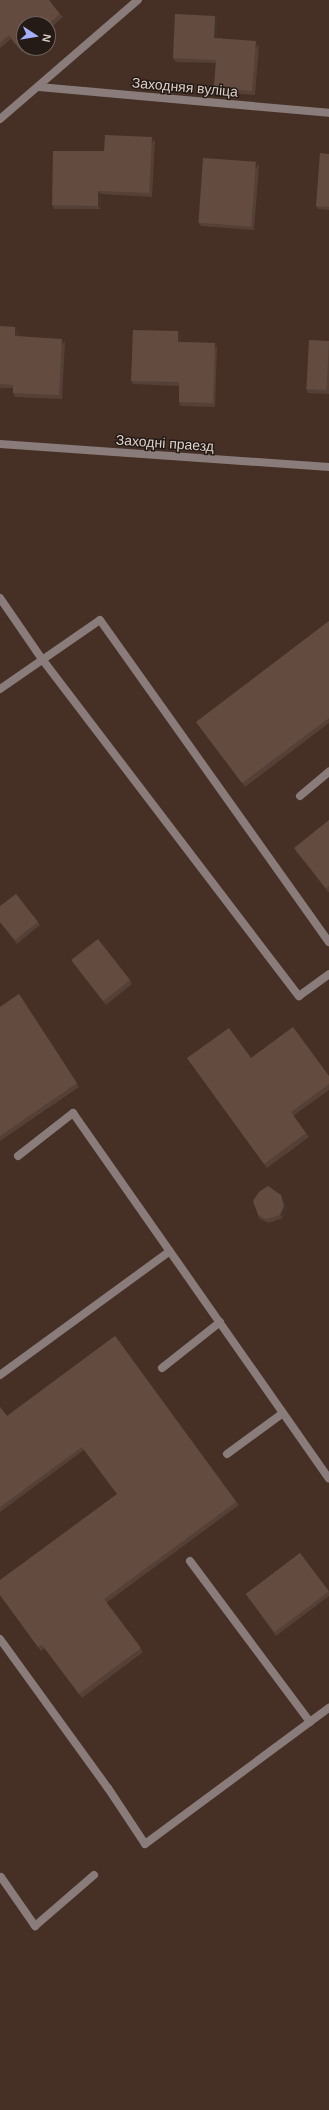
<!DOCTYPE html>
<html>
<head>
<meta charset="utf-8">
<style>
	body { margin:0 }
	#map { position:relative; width:329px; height:2110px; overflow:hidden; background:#463025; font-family:Helvetica,sans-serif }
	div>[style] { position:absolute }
	.service>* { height:8px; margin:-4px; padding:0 4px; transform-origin:4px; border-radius:4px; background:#897c7b }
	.minor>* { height:8px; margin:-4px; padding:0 4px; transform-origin:4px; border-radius:4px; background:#897c7b }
	.wall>* { inset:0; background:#554037 }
	.shaded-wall>* { inset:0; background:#45342d; transform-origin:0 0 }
	.building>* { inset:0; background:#634b40; transform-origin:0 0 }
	span { translate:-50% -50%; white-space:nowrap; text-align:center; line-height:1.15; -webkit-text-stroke:3px #251b16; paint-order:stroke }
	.street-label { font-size:14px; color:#ded0c9 }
	.north { position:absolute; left:16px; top:16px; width:40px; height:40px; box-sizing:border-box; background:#251b16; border:1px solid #6f635e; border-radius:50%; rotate:102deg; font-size:11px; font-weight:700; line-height:16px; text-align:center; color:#ded0c9 }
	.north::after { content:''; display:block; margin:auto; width:14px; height:18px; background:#a6b1fc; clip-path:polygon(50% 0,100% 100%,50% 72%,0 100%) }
</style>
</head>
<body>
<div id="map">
	<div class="service">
		<div style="left:0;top:598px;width:74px;rotate:55.5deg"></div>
		<div style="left:42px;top:659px;width:424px;rotate:52.7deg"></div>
		<div style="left:299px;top:996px;width:37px;rotate:-36deg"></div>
		<div style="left:0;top:689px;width:121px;rotate:-34.6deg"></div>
		<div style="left:100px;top:620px;width:395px;rotate:54.6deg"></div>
		<div style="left:300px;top:796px;width:38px;rotate:-40deg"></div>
		<div style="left:18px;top:1156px;width:70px;rotate:-38deg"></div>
		<div style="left:73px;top:1113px;width:446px;rotate:55deg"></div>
		<div style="left:162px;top:1368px;width:74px;rotate:-38.4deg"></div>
		<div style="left:0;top:1375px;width:210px;rotate:-36.1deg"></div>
		<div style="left:227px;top:1454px;width:69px;rotate:-36.2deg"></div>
		<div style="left:190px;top:1561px;width:201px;rotate:53.3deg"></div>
		<div style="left:0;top:1639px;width:184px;rotate:54.1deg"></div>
		<div style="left:108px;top:1788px;width:67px;rotate:56.5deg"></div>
		<div style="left:145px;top:1844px;width:229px;rotate:-36.5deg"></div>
		<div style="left:1px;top:1877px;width:60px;rotate:55.2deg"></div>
		<div style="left:35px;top:1926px;width:78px;rotate:-40.8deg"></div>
	</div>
	<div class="minor">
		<div style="left:39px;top:87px;width:291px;rotate:5.1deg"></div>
		<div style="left:0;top:119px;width:182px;rotate:-40.8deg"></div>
		<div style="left:0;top:444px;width:330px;rotate:4deg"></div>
	</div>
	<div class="wall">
		<div style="clip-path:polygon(0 0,60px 14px,63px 17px,48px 30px,48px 24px,24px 24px,24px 48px,26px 48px,22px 52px,11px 39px,0 48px)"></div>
		<div style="clip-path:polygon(217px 19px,217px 38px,259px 45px,255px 95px,216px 92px,214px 88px,216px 63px,176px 62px,173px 58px)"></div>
		<div style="clip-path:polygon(155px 140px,152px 197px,101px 194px,101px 209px,54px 209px,52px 205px,104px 151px)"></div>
		<div style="clip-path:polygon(329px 154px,329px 210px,318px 209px,316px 206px)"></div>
		<div style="clip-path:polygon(256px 162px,259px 165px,254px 230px,201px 226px,199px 223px)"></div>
		<div style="clip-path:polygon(0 326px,18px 330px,18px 336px,65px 342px,62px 399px,15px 397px,13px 393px,13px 388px,0 388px)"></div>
		<div style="clip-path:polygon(178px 331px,181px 335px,181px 342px,215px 343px,217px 347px,215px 407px,181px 406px,179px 402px,179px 386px,133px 384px,131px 381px)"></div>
		<div style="clip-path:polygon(329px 341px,329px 394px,308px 393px,306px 389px)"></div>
		<div style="clip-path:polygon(329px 621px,329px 723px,245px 787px,196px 722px)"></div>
		<div style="clip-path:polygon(329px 820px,329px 892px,328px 892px,296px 851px)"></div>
		<div style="clip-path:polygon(16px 894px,40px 925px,17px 944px,0 922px)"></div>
		<div style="clip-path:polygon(74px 964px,130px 980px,132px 984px,106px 1005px)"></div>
		<div style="clip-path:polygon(19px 994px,79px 1087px,0 1141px,0 1007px)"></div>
		<div style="clip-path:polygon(187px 1058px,251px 1058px,329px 1076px,329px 1090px,293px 1116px,309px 1137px,267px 1168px)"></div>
		<div style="clip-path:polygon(284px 1199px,287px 1209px,283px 1218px,269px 1223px,260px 1219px,258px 1215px)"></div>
		<div style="clip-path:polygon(115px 1336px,239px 1505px,106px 1603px,143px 1652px,82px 1698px,45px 1648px,41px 1651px,0 1595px,117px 1494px,84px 1450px,0 1512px,0 1407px,7px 1416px)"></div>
		<div style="clip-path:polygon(300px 1553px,329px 1592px,329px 1596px,276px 1636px,246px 1594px)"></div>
	</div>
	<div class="shaded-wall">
		<div style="clip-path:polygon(215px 16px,217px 19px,217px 41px,214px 38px)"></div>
		<div style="left:256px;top:41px;width:5px;height:50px;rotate:53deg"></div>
		<div style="left:152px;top:137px;width:4px;height:56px;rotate:45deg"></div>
		<div style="left:256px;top:162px;width:4px;height:64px;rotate:45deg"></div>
		<div style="clip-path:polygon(98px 191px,101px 194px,101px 209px,98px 206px)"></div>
		<div style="clip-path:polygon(15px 327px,18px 330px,17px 340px,15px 336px)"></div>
		<div style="clip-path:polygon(178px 331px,181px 335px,181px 346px,178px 342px)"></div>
		<div style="left:62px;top:339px;width:4px;height:56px;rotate:45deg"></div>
		<div style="left:215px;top:343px;width:4px;height:60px;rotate:63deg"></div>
		<div style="clip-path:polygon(281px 1195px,284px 1199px,287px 1209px,283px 1218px,280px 1215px)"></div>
	</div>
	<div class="building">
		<div style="clip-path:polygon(0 0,49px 0,60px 14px,48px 24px,24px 24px,24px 44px,19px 48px,9px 35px,0 43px)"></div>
		<div style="clip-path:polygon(175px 14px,215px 16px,214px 38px,256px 41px,252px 91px,214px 88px,216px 60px,173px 58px)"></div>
		<div style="clip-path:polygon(105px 135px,152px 137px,149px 193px,98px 191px,98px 206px,52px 205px,53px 151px,104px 151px)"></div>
		<div style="clip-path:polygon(320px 153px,329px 154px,329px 207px,316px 206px)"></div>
		<div style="left:203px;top:158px;width:53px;height:65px;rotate:4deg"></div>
		<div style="clip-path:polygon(0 326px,15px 327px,15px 336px,62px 339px,59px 395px,13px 393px,13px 385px,0 384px)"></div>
		<div style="clip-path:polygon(133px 330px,178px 331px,178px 342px,215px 343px,213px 403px,179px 402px,179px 382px,131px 381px)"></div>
		<div style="left:309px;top:340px;width:20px;height:49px;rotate:3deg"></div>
		<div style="clip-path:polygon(329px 621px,329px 718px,242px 783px,196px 722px)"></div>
		<div style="clip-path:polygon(329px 820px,329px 886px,326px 888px,294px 848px)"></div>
		<div style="clip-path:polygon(16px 894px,38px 922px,15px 940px,0 922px,0 906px)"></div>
		<div style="left:98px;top:939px;width:52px;height:34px;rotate:52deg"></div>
		<div style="clip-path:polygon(19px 994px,77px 1083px,0 1136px,0 1007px)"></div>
		<div style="clip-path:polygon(293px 1027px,329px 1076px,329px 1084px,291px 1112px,306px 1133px,264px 1164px,187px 1058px,229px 1028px,251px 1058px)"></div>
		<div style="clip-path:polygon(268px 1186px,281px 1195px,284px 1206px,280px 1215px,266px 1219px,258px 1215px,253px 1201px,259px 1192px)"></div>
		<div style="clip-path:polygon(115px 1336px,236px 1502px,104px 1599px,141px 1648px,79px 1694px,42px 1645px,38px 1647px,0 1595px,0 1580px,117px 1494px,82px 1447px,0 1507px,0 1407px,7px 1416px)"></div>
		<div style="left:300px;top:1553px;width:48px;height:68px;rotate:53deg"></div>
	</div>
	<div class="street-label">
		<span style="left:185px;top:87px;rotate:5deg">Заходняя вуліца</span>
		<span style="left:165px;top:443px;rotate:4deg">Заходні праезд</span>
	</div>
	<div class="north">N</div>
</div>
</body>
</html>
